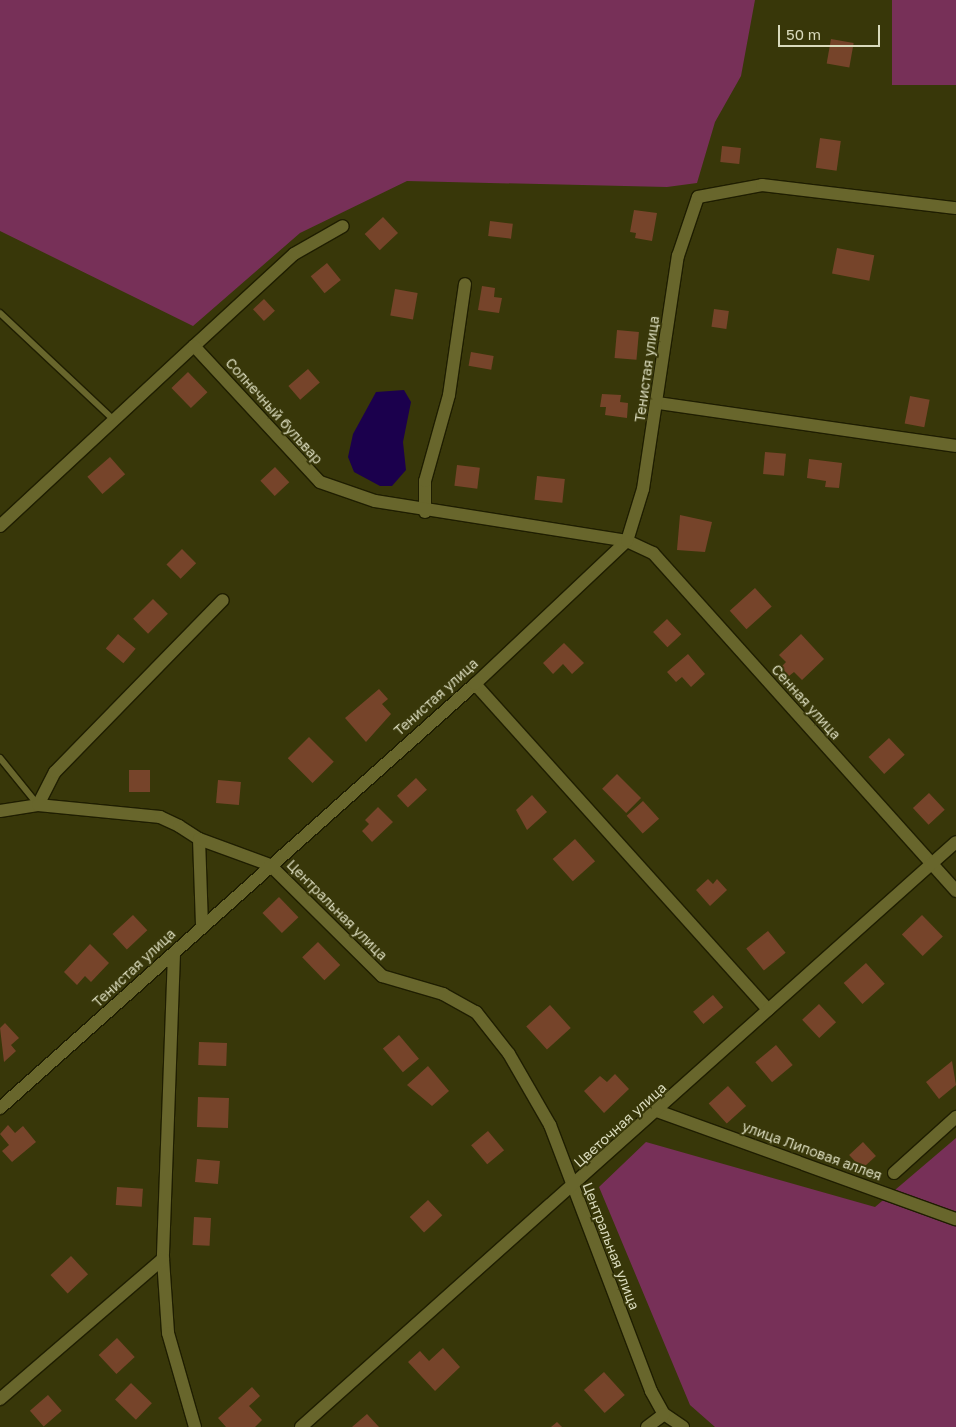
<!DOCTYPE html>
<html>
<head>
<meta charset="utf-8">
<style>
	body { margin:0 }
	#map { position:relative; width:956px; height:1427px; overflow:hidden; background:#383709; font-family:"Golos Text",sans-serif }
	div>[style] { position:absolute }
	.green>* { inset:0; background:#773058; transform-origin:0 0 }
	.water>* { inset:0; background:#1b004d }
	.building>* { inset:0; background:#76442a; transform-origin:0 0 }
	.roads { filter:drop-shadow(1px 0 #1f1e01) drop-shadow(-1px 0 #1f1e01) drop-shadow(0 1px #1f1e01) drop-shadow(0 -1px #1f1e01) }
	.service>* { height:6px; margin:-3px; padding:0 3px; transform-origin:3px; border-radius:3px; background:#68662c }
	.minor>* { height:12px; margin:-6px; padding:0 6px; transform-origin:6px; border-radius:6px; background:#68662c }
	span { translate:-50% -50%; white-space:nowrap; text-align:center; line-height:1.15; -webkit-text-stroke:4px #383709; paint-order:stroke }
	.street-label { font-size:14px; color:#d9dabc }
	.scale { position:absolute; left:778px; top:25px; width:102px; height:22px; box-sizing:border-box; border:2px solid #d9dabc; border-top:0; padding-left:6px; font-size:15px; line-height:18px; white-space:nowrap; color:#d9dabc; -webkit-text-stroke:4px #383709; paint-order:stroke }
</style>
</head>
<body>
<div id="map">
	<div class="green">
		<div style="clip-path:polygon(0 0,755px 0,741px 76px,715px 122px,697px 183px,667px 187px,407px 181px,300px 233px,193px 326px,0 231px)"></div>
		<div style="left:892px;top:0;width:64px;height:85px"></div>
		<div style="clip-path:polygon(956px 1138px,956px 1427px,715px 1427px,690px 1405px,599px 1187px,646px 1142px,875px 1207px)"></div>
	</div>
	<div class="water">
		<div style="clip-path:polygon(404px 390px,411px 402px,403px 442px,406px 470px,392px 486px,380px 486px,354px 472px,348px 457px,353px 434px,376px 392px)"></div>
	</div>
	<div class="building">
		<div style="left:831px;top:39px;width:23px;height:25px;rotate:10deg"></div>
		<div style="left:820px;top:138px;width:21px;height:30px;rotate:8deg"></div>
		<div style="left:722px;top:146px;width:19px;height:16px;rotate:6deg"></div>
		<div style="clip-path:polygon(634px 210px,657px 213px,652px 241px,635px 238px,636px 233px,630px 232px)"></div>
		<div style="left:383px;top:217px;width:22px;height:25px;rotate:47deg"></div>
		<div style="left:490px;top:221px;width:23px;height:15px;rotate:7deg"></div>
		<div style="left:837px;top:248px;width:38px;height:26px;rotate:11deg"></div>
		<div style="left:327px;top:263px;width:22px;height:21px;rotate:51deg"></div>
		<div style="clip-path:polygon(482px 286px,495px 288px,494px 297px,502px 298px,499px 313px,478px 310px)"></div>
		<div style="left:395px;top:289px;width:23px;height:27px;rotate:10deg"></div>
		<div style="left:264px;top:299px;width:16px;height:15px;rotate:47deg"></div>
		<div style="left:714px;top:309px;width:15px;height:18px;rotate:8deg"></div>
		<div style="left:617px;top:330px;width:22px;height:28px;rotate:5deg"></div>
		<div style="left:471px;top:352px;width:23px;height:14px;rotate:10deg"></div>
		<div style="left:308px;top:369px;width:18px;height:26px;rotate:49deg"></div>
		<div style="left:188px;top:372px;width:28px;height:23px;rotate:46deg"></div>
		<div style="clip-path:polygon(602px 394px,621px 395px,620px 402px,628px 403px,627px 418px,605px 415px,606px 407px,600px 407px)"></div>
		<div style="left:910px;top:396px;width:20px;height:28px;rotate:11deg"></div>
		<div style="left:765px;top:452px;width:21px;height:22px;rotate:5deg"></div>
		<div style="left:110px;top:457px;width:23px;height:30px;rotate:49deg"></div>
		<div style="clip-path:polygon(809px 459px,842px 463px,839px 488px,825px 487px,826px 481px,807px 478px)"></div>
		<div style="left:457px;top:465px;width:23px;height:21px;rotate:7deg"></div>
		<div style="left:275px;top:467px;width:21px;height:20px;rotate:47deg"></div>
		<div style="left:537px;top:476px;width:28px;height:24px;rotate:6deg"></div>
		<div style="clip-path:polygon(680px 515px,712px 522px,705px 552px,677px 550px)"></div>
		<div style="left:182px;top:549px;width:20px;height:22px;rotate:45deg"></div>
		<div style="left:755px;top:588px;width:25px;height:34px;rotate:48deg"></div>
		<div style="left:153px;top:599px;width:21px;height:28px;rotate:45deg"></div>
		<div style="left:667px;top:619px;width:21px;height:19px;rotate:47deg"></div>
		<div style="left:118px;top:634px;width:23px;height:19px;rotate:40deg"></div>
		<div style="clip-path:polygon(801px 634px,824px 659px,802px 680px,794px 672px,789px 676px,781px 667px,786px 662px,779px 655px)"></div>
		<div style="clip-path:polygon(564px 643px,584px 663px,572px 674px,563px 664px,553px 674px,543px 663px)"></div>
		<div style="clip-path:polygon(688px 654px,705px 674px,691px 687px,682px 677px,676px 682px,667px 672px)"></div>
		<div style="clip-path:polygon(379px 689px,388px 699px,382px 704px,391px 714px,366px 742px,345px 718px)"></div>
		<div style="left:309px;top:737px;width:35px;height:30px;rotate:45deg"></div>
		<div style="left:889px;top:738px;width:23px;height:28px;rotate:47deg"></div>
		<div style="left:129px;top:770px;width:21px;height:22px"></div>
		<div style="left:617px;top:774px;width:34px;height:21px;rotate:45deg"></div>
		<div style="left:416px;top:778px;width:16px;height:26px;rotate:47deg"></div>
		<div style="left:218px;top:780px;width:23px;height:23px;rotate:5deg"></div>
		<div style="left:929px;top:793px;width:23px;height:22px;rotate:47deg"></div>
		<div style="clip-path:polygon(532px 795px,547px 812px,527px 830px,516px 810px)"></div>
		<div style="left:643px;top:801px;width:24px;height:22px;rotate:48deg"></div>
		<div style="clip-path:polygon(378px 807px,393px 822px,372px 842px,362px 831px,369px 824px,365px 820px)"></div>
		<div style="left:575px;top:839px;width:30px;height:30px;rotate:48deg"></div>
		<div style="clip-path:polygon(708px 879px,713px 884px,717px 879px,727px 890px,710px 906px,696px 890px)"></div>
		<div style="left:279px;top:897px;width:28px;height:23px;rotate:46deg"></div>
		<div style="left:133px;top:915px;width:21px;height:28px;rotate:47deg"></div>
		<div style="left:922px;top:915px;width:30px;height:28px;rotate:46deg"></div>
		<div style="left:768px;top:931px;width:28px;height:28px;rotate:51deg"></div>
		<div style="left:318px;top:942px;width:32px;height:22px;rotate:46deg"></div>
		<div style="clip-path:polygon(90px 944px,109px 963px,91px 982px,85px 976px,77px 985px,64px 972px)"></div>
		<div style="left:866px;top:963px;width:28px;height:30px;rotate:48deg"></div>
		<div style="left:713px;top:995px;width:16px;height:26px;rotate:50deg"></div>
		<div style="left:819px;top:1004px;width:25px;height:23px;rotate:47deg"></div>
		<div style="left:550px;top:1005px;width:31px;height:32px;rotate:48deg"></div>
		<div style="clip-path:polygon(5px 1023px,19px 1038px,11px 1045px,16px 1051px,4px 1062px,0 1028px)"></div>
		<div style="left:399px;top:1035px;width:31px;height:21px;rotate:50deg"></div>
		<div style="left:199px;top:1042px;width:28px;height:23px;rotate:2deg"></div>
		<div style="left:776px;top:1045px;width:26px;height:27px;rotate:50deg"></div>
		<div style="clip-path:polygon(952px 1061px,956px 1085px,939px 1099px,926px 1082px)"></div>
		<div style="clip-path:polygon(428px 1066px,449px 1091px,432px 1106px,407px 1085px)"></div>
		<div style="clip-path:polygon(615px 1074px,629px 1089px,604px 1113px,584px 1091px,600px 1076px,607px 1082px)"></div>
		<div style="left:728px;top:1086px;width:27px;height:26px;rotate:48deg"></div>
		<div style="left:198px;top:1097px;width:31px;height:30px;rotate:2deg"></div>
		<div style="clip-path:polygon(8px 1125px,15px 1133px,23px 1126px,36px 1142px,12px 1162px,2px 1151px,9px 1145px,0 1134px)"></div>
		<div style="left:488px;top:1131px;width:25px;height:22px;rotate:50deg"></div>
		<div style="left:863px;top:1142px;width:19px;height:19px;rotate:47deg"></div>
		<div style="left:197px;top:1159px;width:23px;height:23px;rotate:5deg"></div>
		<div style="left:117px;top:1187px;width:26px;height:18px;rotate:4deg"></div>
		<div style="left:428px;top:1200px;width:21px;height:25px;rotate:47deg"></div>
		<div style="left:194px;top:1217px;width:17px;height:28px;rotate:3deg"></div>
		<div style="left:71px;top:1256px;width:25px;height:28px;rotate:47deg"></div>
		<div style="left:117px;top:1338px;width:26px;height:25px;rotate:47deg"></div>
		<div style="clip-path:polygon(443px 1348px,460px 1367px,435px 1391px,408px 1362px,420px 1351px,429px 1361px)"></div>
		<div style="left:604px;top:1372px;width:31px;height:27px;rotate:48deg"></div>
		<div style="left:131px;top:1383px;width:29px;height:23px;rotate:44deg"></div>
		<div style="clip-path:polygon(252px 1387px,260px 1396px,249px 1406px,262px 1420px,255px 1427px,226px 1427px,218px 1418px)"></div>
		<div style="left:48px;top:1395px;width:21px;height:24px;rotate:49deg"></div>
		<div style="clip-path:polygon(367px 1414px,379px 1427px,352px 1427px)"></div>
		<div style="clip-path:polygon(557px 1422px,562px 1427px,551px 1427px)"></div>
	</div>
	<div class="roads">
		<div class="service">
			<div style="left:0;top:313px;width:156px;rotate:43.2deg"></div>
			<div style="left:0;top:758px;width:60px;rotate:51deg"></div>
		</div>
		<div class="minor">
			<div style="left:194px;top:346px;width:136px;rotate:-42.6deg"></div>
			<div style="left:294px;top:254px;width:56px;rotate:-29.7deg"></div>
			<div style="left:658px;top:403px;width:301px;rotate:8.2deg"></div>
			<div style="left:425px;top:512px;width:31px;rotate:-90deg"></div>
			<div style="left:425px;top:481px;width:89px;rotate:-74.4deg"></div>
			<div style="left:449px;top:395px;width:112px;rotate:-81.8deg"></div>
			<div style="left:0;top:526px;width:265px;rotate:-42.9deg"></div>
			<div style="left:194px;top:346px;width:185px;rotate:47.2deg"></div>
			<div style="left:320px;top:482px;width:58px;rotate:19.1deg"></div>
			<div style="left:375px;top:501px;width:255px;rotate:9deg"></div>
			<div style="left:627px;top:541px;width:29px;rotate:25deg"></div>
			<div style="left:653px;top:553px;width:454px;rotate:48.1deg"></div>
			<div style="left:475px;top:684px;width:438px;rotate:48deg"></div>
			<div style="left:38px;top:805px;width:37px;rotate:-63deg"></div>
			<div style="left:55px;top:772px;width:240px;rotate:-45.7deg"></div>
			<div style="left:0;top:811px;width:38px;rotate:-9deg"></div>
			<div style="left:38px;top:805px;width:123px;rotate:5.6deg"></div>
			<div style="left:160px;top:817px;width:21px;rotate:25deg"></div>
			<div style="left:179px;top:826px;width:24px;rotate:33deg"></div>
			<div style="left:199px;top:839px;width:85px;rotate:88deg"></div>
			<div style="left:199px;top:839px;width:76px;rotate:20.1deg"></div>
			<div style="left:270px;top:865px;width:158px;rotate:44.7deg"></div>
			<div style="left:382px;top:976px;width:64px;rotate:16.4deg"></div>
			<div style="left:443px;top:994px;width:38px;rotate:29deg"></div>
			<div style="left:476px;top:1012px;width:53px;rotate:51.8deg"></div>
			<div style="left:509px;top:1054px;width:82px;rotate:60deg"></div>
			<div style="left:550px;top:1125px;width:285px;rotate:69.2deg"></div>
			<div style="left:651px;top:1391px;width:26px;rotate:61deg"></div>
			<div style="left:664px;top:1414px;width:23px;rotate:34deg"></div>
			<div style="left:174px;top:954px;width:305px;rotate:92.1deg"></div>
			<div style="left:163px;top:1259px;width:74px;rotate:86.1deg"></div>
			<div style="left:168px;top:1333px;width:98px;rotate:74deg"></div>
			<div style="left:0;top:1108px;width:637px;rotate:-41.75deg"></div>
			<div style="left:475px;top:684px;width:209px;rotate:-43.3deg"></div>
			<div style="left:627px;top:541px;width:54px;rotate:-72.9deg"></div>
			<div style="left:643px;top:489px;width:236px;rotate:-81.5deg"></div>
			<div style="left:678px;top:256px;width:62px;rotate:-71.3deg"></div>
			<div style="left:698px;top:197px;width:65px;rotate:-10.6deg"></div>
			<div style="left:762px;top:185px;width:195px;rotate:6.8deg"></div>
			<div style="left:657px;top:1111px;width:318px;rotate:19.9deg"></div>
			<div style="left:894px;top:1173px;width:84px;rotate:-42.1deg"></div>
			<div style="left:0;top:1399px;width:215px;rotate:-40.7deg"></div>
			<div style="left:301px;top:1427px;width:878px;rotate:-41.77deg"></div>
			<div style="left:647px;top:1427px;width:21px;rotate:-37deg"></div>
		</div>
	</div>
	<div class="street-label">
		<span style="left:647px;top:369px;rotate:-82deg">Тенистая улица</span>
		<span style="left:274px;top:411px;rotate:48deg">Солнечный бульвар</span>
		<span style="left:436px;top:697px;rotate:-42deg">Тенистая улица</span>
		<span style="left:806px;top:702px;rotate:48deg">Сенная улица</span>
		<span style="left:337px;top:910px;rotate:45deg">Центральная улица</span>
		<span style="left:134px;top:968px;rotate:-43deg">Тенистая улица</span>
		<span style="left:620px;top:1125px;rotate:-42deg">Цветочная улица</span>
		<span style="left:812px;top:1151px;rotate:20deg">улица Липовая аллея</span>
		<span style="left:611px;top:1246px;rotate:69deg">Центральная улица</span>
	</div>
	<div class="scale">50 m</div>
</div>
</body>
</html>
